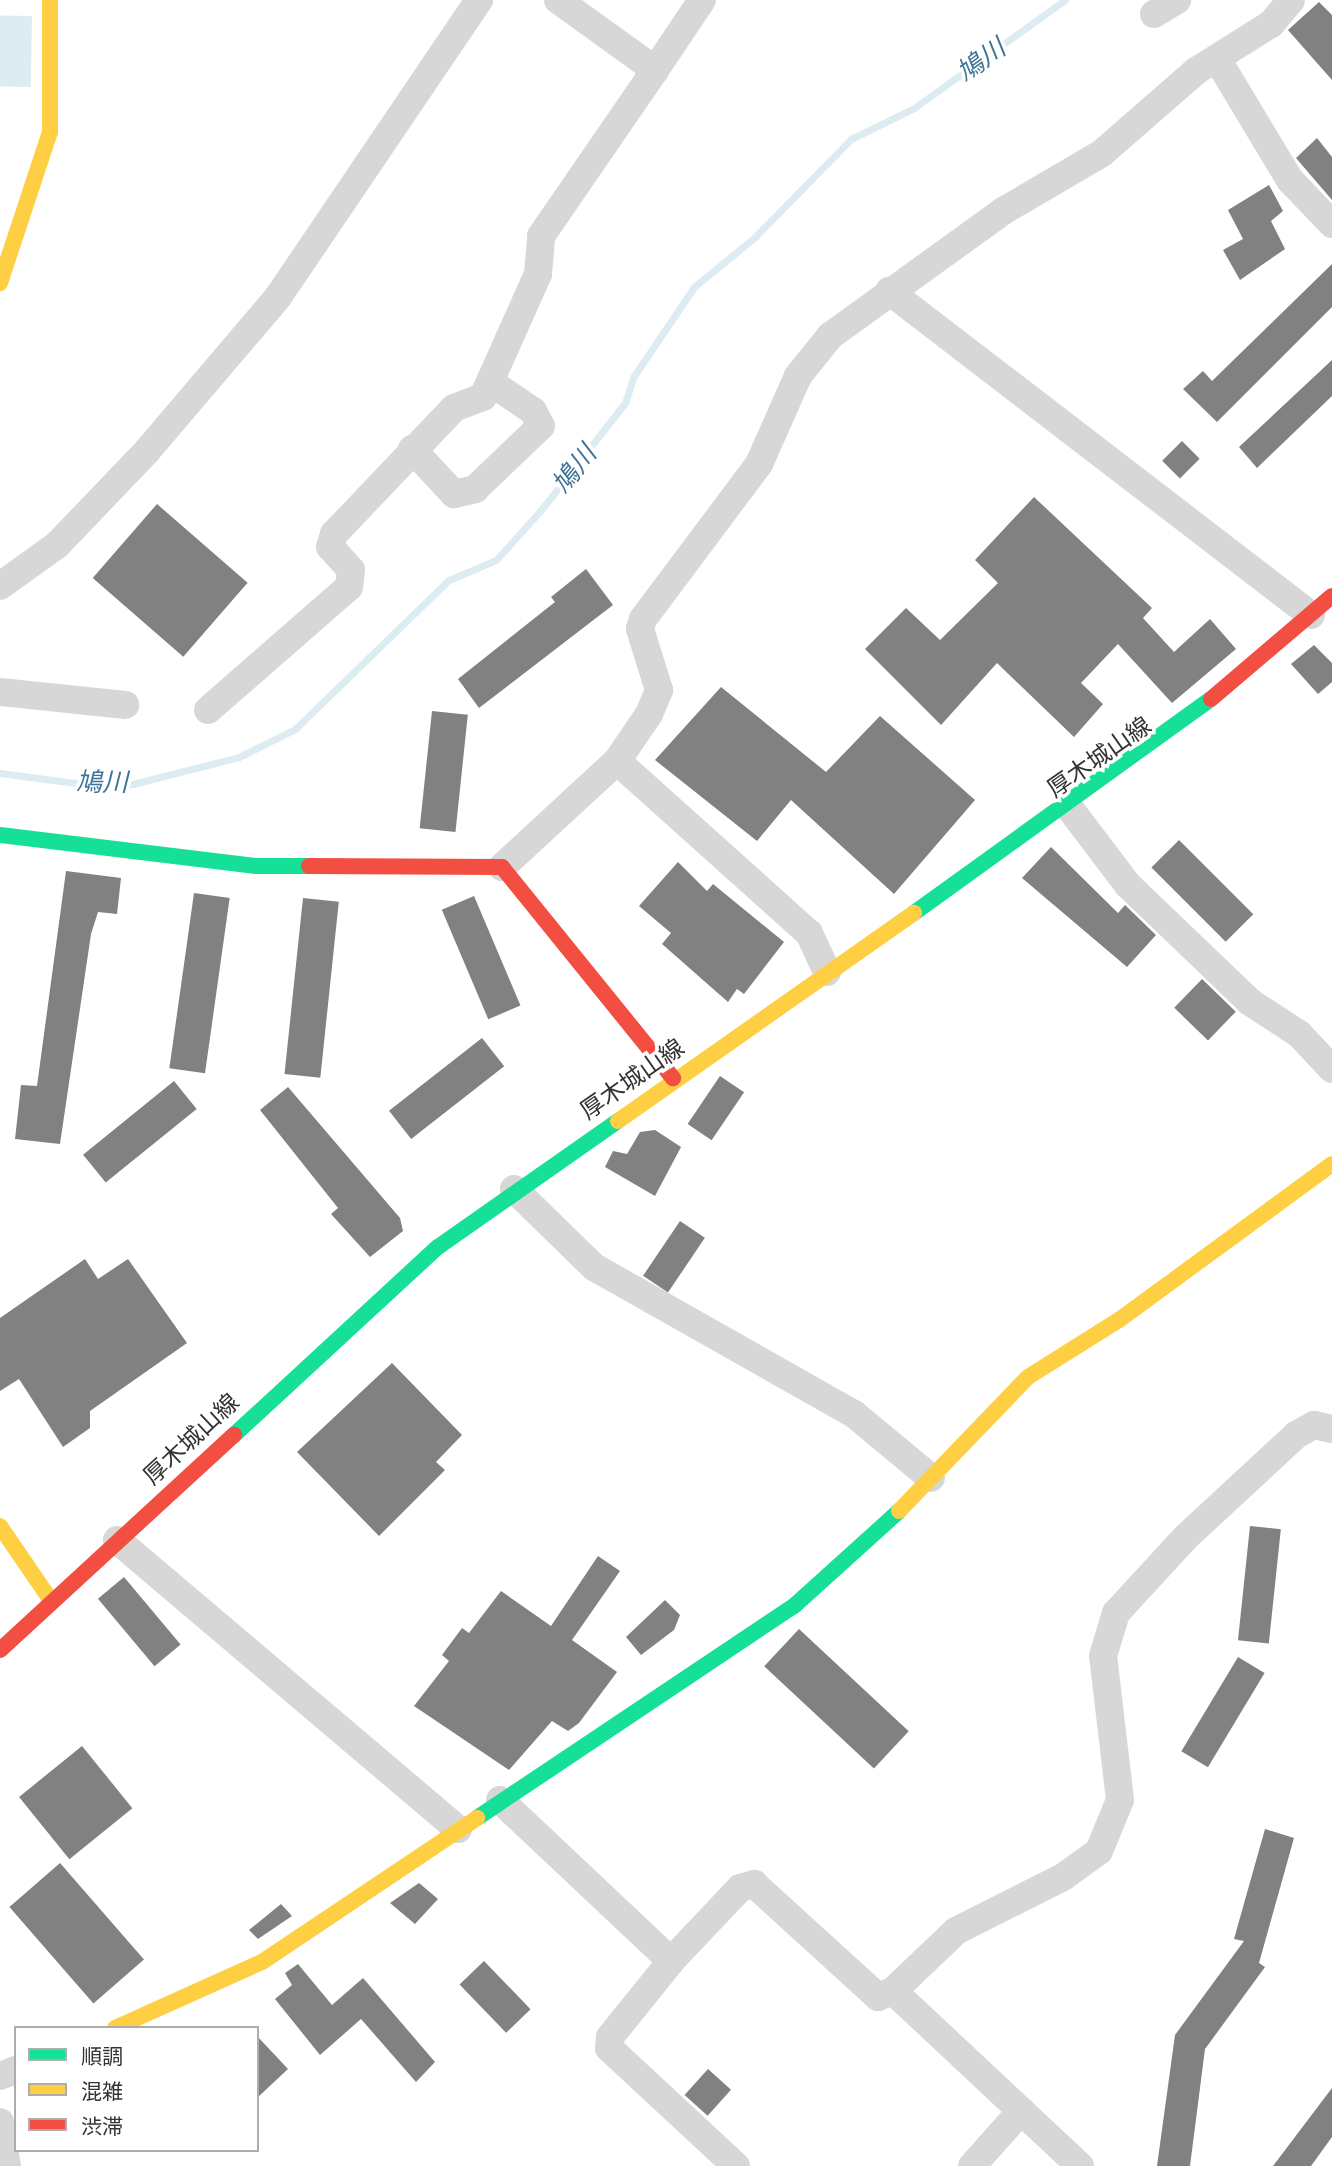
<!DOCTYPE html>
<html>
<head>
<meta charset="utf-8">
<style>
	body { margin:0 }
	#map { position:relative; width:1332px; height:2166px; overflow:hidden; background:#fff; font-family:"PT Sans Narrow","Noto Sans JP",sans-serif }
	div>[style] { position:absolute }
	.water>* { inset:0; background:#ddebf3; transform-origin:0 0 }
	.stream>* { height:7px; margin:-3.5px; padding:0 3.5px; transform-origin:3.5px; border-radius:3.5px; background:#ddebf3 }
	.building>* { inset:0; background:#818181; transform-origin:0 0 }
	.street>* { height:28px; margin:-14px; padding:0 14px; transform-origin:14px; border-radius:14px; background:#d7d7d7 }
	.fast>* { height:16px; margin:-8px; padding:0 8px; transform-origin:8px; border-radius:8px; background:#16e098 }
	.slow>* { height:16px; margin:-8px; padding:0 8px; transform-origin:8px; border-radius:8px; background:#ffcf43 }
	.jam>* { height:16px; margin:-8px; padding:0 8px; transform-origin:8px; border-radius:8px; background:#f24e42 }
	span { translate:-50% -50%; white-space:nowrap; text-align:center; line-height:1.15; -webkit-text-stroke:7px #fff; paint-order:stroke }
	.street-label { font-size:24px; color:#333 }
	.water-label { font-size:26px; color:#3f7597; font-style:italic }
	.legend { position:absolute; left:14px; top:2026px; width:245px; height:126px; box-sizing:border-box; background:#fff; border:2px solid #adadad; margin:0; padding:9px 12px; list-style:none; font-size:21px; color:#333 }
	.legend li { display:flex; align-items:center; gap:14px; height:35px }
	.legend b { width:35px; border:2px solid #adadad }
</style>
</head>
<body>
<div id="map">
	<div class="water">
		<div style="left:32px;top:16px;width:71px;height:32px;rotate:91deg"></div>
	</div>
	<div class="stream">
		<div style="left:0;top:773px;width:106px;rotate:7.6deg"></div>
		<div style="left:105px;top:787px;width:28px;rotate:-6deg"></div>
		<div style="left:133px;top:784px;width:109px;rotate:-14.3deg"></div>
		<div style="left:239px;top:757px;width:63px;rotate:-26.6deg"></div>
		<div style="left:295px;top:729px;width:214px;rotate:-44.1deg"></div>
		<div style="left:449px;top:580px;width:51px;rotate:-23.1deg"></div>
		<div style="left:496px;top:560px;width:67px;rotate:-48deg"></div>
		<div style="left:541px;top:510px;width:136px;rotate:-51.9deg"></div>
		<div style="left:625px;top:403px;width:28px;rotate:-72deg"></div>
		<div style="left:634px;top:376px;width:107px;rotate:-56deg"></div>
		<div style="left:694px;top:287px;width:79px;rotate:-39.3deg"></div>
		<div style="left:755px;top:237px;width:137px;rotate:-45.6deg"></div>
		<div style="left:851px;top:139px;width:70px;rotate:-26.2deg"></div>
		<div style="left:914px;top:108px;width:186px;rotate:-35.6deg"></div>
	</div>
	<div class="building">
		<div style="clip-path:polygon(1319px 2px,1332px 15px,1332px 80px,1288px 30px)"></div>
		<div style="clip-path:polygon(1317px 138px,1332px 157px,1332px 200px,1296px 158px)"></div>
		<div style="clip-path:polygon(1269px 185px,1283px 211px,1271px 221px,1285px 249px,1240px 280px,1223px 250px,1243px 239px,1228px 210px)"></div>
		<div style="clip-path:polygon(1332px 264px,1332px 307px,1217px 422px,1183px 389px,1203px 371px,1212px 381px)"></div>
		<div style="clip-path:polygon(1332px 360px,1332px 396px,1257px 468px,1239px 447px)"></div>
		<div style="left:1182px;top:441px;width:25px;height:28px;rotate:45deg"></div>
		<div style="clip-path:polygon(1034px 497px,1152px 608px,1143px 618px,1174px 652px,1210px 619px,1236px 649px,1172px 703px,1118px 644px,1081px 683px,1103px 704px,1074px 737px,997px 663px,941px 725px,865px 649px,906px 608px,940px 640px,998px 583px,975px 560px)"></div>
		<div style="left:157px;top:504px;width:120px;height:98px;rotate:41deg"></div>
		<div style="clip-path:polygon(586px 569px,613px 605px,479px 708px,458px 679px,555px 602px,551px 597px)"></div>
		<div style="clip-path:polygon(1314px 645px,1332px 663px,1332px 682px,1318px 694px,1291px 664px)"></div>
		<div style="clip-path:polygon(721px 687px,826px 772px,880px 716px,975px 800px,894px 894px,791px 800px,757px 841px,655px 760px)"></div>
		<div style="left:432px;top:711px;width:36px;height:118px;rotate:6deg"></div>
		<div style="left:1179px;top:840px;width:105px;height:39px;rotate:45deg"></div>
		<div style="clip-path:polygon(1051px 847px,1118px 913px,1125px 905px,1156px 935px,1127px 967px,1022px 878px)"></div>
		<div style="clip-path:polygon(678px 862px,707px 891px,713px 884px,784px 942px,744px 994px,737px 989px,728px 1002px,662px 944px,671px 933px,639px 906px)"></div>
		<div style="clip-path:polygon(66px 871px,121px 878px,117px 914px,98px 912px,91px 934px,60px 1144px,15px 1139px,21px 1085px,37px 1086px)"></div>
		<div style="left:194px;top:893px;width:36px;height:177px;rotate:8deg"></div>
		<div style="left:474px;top:896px;width:119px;height:35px;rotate:67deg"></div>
		<div style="left:303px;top:898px;width:36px;height:177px;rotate:6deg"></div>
		<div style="left:1202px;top:979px;width:47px;height:40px;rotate:44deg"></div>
		<div style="left:482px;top:1038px;width:36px;height:118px;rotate:52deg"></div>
		<div style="left:720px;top:1076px;width:29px;height:58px;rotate:34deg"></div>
		<div style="left:174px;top:1081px;width:36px;height:117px;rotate:51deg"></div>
		<div style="clip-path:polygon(288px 1087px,400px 1218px,403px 1231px,370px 1257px,331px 1214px,338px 1208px,260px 1110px)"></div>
		<div style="clip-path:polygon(655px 1130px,681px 1147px,655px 1196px,605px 1167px,613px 1151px,627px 1154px,640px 1132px)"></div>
		<div style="left:680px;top:1221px;width:30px;height:66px;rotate:34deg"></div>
		<div style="clip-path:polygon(85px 1259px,98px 1279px,128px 1259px,187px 1343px,90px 1411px,90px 1428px,63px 1447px,19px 1379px,0 1391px,0 1318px)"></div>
		<div style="clip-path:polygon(392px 1363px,462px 1435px,436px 1462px,445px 1470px,379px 1536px,297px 1452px)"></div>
		<div style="left:1250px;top:1526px;width:31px;height:115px;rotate:6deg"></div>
		<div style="clip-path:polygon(598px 1556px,620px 1571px,572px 1640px,617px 1672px,579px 1723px,568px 1731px,552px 1721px,509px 1770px,414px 1706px,449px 1661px,442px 1655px,462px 1628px,469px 1633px,501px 1591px,551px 1626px)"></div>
		<div style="left:124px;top:1577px;width:88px;height:34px;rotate:50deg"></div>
		<div style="clip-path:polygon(665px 1600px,680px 1615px,674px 1630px,641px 1655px,626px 1637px)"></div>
		<div style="left:799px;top:1629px;width:150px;height:51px;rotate:43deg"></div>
		<div style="left:1238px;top:1657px;width:31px;height:110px;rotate:31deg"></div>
		<div style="left:82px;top:1746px;width:80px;height:81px;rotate:51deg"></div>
		<div style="clip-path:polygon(1265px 1829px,1294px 1838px,1259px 1963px,1265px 1967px,1205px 2049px,1190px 2166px,1157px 2166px,1175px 2035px,1244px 1941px,1234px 1939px)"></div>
		<div style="left:60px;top:1863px;width:128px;height:67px;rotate:49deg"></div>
		<div style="clip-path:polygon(419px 1883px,438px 1899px,415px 1924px,390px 1903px)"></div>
		<div style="clip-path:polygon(281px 1904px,292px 1916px,258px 1939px,249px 1930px)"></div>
		<div style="left:484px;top:1961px;width:67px;height:34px;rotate:46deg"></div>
		<div style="clip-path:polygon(298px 1964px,332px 2005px,363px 1978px,435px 2062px,416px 2082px,361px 2019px,320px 2055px,275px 1999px,292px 1985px,285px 1973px)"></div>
		<div style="clip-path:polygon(257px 2036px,288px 2069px,257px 2098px)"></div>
		<div style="left:708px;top:2069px;width:31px;height:35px;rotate:42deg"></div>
		<div style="clip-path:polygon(1332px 2088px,1332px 2137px,1311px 2166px,1273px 2166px)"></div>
	</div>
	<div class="street">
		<div style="left:558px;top:0;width:120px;rotate:35.8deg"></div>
		<div style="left:655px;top:70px;width:84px;rotate:-56.1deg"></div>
		<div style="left:1154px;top:14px;width:27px;rotate:-31deg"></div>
		<div style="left:1219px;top:62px;width:138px;rotate:59deg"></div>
		<div style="left:1290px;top:180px;width:61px;rotate:46.3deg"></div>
		<div style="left:889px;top:291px;width:532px;rotate:37.52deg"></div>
		<div style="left:412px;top:449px;width:62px;rotate:47deg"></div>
		<div style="left:454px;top:494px;width:22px;rotate:-13deg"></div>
		<div style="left:475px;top:489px;width:91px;rotate:-43.7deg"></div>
		<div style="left:541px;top:426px;width:17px;rotate:-118deg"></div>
		<div style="left:533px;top:411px;width:52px;rotate:-146deg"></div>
		<div style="left:0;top:586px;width:70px;rotate:-35.7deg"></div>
		<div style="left:57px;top:545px;width:130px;rotate:-46.2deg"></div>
		<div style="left:147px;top:451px;width:202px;rotate:-49.6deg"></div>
		<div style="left:278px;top:297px;width:359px;rotate:-55.9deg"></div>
		<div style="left:0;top:692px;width:126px;rotate:5.9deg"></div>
		<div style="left:208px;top:710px;width:187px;rotate:-41.1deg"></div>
		<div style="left:349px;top:587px;width:17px;rotate:-83deg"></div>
		<div style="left:351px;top:570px;width:31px;rotate:-132deg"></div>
		<div style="left:330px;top:547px;width:14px;rotate:-73deg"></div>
		<div style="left:334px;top:534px;width:174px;rotate:-46.4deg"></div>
		<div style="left:454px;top:408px;width:31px;rotate:-21deg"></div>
		<div style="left:483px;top:397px;width:135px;rotate:-65.9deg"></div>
		<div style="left:538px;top:274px;width:38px;rotate:-85deg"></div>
		<div style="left:541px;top:236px;width:201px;rotate:-55.5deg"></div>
		<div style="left:617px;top:761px;width:258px;rotate:41.9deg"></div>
		<div style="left:809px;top:933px;width:43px;rotate:65.2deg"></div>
		<div style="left:1068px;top:806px;width:99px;rotate:52.8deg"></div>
		<div style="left:1128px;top:885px;width:169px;rotate:43.8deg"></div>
		<div style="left:1250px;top:1002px;width:59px;rotate:33.1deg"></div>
		<div style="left:1299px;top:1034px;width:48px;rotate:46.7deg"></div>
		<div style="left:502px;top:867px;width:156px;rotate:-42.7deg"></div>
		<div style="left:617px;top:761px;width:57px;rotate:-55.8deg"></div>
		<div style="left:649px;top:714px;width:26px;rotate:-67deg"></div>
		<div style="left:659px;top:690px;width:64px;rotate:-107.3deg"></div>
		<div style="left:640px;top:629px;width:10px;rotate:-73deg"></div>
		<div style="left:643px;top:619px;width:194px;rotate:-53.2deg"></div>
		<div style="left:759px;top:464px;width:96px;rotate:-66.1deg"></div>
		<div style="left:798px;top:376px;width:51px;rotate:-51.3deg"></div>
		<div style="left:830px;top:336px;width:216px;rotate:-35.8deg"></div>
		<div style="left:1005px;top:210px;width:113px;rotate:-30.4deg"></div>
		<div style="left:1102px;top:153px;width:125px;rotate:-41.1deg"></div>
		<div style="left:1196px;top:71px;width:89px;rotate:-32.1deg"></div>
		<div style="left:1271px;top:24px;width:31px;rotate:-50deg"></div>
		<div style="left:514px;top:1189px;width:112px;rotate:44.3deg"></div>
		<div style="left:594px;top:1267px;width:299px;rotate:29.5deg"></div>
		<div style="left:854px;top:1414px;width:100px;rotate:39.7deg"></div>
		<div style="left:117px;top:1540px;width:447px;rotate:40.3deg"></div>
		<div style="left:500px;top:1800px;width:235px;rotate:43.3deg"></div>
		<div style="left:0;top:2076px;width:17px;rotate:-21deg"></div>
		<div style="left:0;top:2122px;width:45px;rotate:81deg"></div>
		<div style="left:736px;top:2166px;width:173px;rotate:-137.1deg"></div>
		<div style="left:609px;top:2048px;width:11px;rotate:-85deg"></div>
		<div style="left:610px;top:2037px;width:97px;rotate:-51.2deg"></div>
		<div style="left:671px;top:1961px;width:100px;rotate:-46.6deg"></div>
		<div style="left:740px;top:1888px;width:15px;rotate:-16deg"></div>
		<div style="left:754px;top:1884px;width:168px;rotate:42.3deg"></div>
		<div style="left:878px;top:1997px;width:16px;rotate:-22deg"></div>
		<div style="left:972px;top:2166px;width:74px;rotate:-48.3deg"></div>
		<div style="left:1080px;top:2166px;width:256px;rotate:-136.9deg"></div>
		<div style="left:893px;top:1991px;width:87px;rotate:-43.6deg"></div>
		<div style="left:956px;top:1931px;width:120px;rotate:-26.8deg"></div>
		<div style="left:1063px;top:1877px;width:44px;rotate:-35.8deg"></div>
		<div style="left:1099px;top:1851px;width:55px;rotate:-67.6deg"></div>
		<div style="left:1120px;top:1800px;width:145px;rotate:-96.7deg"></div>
		<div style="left:1103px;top:1656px;width:45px;rotate:-73.2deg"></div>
		<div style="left:1116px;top:1613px;width:103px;rotate:-47.4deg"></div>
		<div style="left:1186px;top:1537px;width:150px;rotate:-42.8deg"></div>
		<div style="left:1296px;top:1435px;width:21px;rotate:-29deg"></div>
		<div style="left:1314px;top:1425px;width:18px;rotate:13deg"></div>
	</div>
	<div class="fast">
		<div style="left:0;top:835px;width:258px;rotate:6.9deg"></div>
		<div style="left:256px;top:866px;width:53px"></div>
		<div style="left:914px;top:913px;width:366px;rotate:-35.8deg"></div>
		<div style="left:234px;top:1435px;width:277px;rotate:-42.7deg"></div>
		<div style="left:438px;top:1247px;width:220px;rotate:-35deg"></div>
		<div style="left:477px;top:1818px;width:381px;rotate:-33.8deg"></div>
		<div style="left:794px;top:1606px;width:142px;rotate:-42.1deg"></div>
	</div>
	<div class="slow">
		<div style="left:0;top:283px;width:159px;rotate:-71.7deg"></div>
		<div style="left:50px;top:132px;width:132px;rotate:-90deg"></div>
		<div style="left:618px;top:1121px;width:362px;rotate:-35.1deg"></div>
		<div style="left:899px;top:1511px;width:186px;rotate:-46.1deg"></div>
		<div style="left:1028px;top:1377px;width:107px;rotate:-32.1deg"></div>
		<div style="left:1119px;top:1320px;width:264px;rotate:-36.2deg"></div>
		<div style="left:0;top:1526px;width:92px;rotate:55.6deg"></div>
		<div style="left:115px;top:2028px;width:161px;rotate:-24.2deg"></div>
		<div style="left:262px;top:1962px;width:259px;rotate:-33.8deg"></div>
	</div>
	<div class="jam">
		<div style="left:1211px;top:699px;width:159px;rotate:-40.4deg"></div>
		<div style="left:309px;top:866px;width:193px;rotate:0.3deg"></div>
		<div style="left:502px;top:867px;width:272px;rotate:51deg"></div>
		<div style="left:0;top:1650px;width:318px;rotate:-42.6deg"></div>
	</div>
	<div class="street-label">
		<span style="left:1099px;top:757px;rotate:-35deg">厚木城山線</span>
		<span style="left:632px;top:1079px;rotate:-35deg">厚木城山線</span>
		<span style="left:191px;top:1439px;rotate:-43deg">厚木城山線</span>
	</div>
	<div class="water-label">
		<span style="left:981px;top:60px;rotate:-36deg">鳩川</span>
		<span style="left:574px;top:469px;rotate:-52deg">鳩川</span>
		<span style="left:102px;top:782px">鳩川</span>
	</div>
	<ul class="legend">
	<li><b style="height:9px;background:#16e098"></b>順調</li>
	<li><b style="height:9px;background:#ffcf43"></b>混雑</li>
	<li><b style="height:9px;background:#f24e42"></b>渋滞</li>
	</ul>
</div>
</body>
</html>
